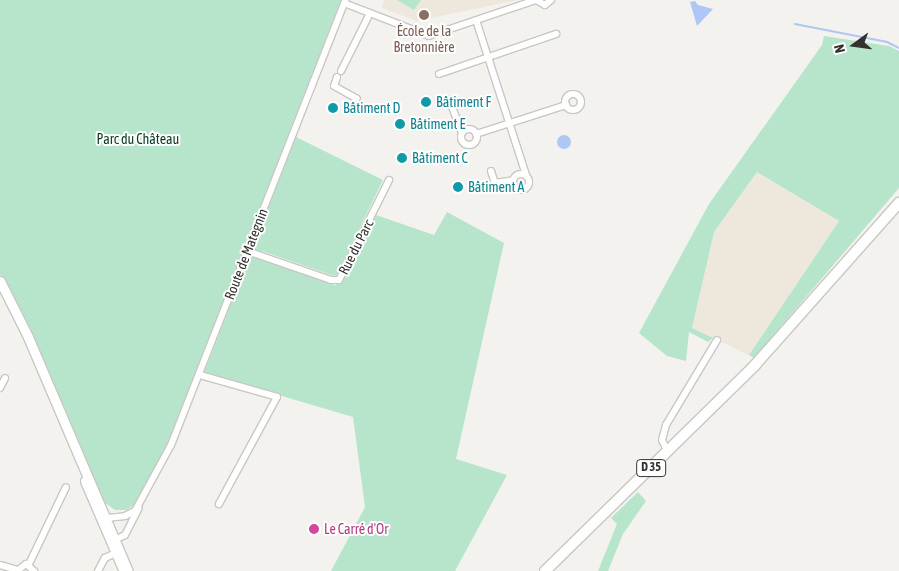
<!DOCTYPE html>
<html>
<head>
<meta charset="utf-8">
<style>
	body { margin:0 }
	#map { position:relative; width:899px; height:571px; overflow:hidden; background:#f4f2ee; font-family:"Asap Condensed",sans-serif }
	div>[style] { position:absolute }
	.built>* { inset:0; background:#ede7dc }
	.green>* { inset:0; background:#b6e5cc }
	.water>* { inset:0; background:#aec7f5 }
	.round { border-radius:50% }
	.stream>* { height:2px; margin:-1px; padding:0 1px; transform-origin:1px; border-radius:1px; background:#aec7f5 }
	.roads { filter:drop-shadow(1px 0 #c9c7c3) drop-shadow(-1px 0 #c9c7c3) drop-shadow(0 1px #c9c7c3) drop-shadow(0 -1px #c9c7c3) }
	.minor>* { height:6px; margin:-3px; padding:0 3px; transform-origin:3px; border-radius:3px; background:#fff }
	.minor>.ring { margin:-3px; padding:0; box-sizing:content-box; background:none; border:6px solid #fff; border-radius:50% }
	.secondary>* { height:9px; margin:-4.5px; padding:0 4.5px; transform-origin:4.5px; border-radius:4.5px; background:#fff }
	.primary>* { height:10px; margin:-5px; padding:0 5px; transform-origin:5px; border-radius:5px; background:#fff }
	.dots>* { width:14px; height:14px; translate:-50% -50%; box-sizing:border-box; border:2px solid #fff; border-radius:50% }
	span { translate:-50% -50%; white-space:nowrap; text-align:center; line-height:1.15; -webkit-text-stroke:4px #fff; paint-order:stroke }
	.shield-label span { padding:1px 4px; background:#fff; border:1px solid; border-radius:4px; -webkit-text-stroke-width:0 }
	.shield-label { font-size:12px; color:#333230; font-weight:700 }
	.education-label { font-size:14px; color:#785e54 }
	.culture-label { font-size:14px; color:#0d838f }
	.left { translate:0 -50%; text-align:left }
	.park-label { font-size:14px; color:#0b3a26 }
	.street-label { font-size:14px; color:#333230 }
	.hotel-label { font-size:14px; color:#b23c85 }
	.north { position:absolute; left:829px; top:20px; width:50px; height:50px; -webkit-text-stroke:4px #fff; paint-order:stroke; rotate:256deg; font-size:14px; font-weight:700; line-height:20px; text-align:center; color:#333230 }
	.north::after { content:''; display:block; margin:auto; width:18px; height:22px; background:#333230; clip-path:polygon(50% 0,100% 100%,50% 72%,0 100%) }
</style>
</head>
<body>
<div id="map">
	<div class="built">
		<div style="clip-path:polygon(384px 0,517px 0,417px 21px,382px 8px)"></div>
		<div style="clip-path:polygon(757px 172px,839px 221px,749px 355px,692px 328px,714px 232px)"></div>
	</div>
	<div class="green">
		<div style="clip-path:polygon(0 0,341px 0,170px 437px,139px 501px,127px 510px,115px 510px,105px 503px,0 275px)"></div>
		<div style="clip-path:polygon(397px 0,421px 0,414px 10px)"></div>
		<div style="clip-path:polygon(824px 36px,889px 46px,899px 51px,899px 188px,754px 358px,749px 355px,839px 221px,757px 172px,714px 232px,692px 328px,713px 338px,708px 342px,689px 332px,686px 361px,667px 356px,639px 333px,709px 204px,822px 45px)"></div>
		<div style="clip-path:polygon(296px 137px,383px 180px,337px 275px,334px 276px,262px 251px,259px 259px,335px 285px,343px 281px,376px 215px,434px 235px,447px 212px,504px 243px,456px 459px,507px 475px,455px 571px,331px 571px,365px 507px,353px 417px,204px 373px)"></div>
		<div style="clip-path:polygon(638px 492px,646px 501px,623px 534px,608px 571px,598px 571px,617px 524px,611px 518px)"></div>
	</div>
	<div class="water">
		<div style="clip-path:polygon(695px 1px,698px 5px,713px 9px,697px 26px,690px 2px)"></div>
		<div class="round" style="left:557px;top:135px;width:14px;height:14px"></div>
	</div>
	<div class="stream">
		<div style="left:795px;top:24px;width:94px;rotate:11.1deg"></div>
		<div style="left:887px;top:42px;width:13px;rotate:27deg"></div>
	</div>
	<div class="roads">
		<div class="minor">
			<div style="left:536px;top:0;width:10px;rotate:29deg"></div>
			<div style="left:545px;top:5px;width:8px;rotate:-40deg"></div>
			<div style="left:344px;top:3px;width:91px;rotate:21.2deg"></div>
			<div style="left:429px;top:36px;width:113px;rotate:-18.6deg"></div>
			<div style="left:476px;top:20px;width:163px;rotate:72.1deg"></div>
			<div style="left:341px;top:71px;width:65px;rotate:-63.4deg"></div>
			<div style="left:439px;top:74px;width:124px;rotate:-18.9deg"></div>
			<div style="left:337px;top:77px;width:9px;rotate:108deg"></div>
			<div style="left:334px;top:86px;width:26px;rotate:29deg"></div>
			<div class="ring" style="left:565px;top:94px;width:10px;height:10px"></div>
			<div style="left:449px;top:99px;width:36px;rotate:69deg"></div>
			<div class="ring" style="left:461px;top:129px;width:10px;height:10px"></div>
			<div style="left:476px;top:134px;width:95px;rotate:-17.9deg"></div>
			<div style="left:491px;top:171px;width:13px;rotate:72deg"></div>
			<div style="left:495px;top:183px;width:18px;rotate:-9deg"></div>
			<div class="ring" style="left:513px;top:174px;width:10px;height:10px"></div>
			<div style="left:247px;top:251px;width:89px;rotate:19deg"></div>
			<div style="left:331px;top:280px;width:8px"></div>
			<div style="left:339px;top:280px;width:112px;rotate:-63.4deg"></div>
			<div style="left:200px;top:375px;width:80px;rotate:15.9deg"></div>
			<div style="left:277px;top:397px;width:122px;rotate:118.5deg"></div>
			<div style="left:0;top:388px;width:11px;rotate:-63deg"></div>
			<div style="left:668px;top:452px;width:13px;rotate:-117deg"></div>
			<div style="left:662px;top:440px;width:16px;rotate:-75deg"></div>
			<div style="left:666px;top:425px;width:99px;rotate:-59deg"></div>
			<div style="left:103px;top:522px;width:6px;rotate:-45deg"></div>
			<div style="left:107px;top:518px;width:18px;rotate:-6deg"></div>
			<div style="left:125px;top:516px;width:11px;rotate:-27deg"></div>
			<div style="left:135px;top:511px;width:75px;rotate:-61.4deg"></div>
			<div style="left:171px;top:445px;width:478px;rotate:-68.6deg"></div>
			<div style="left:113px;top:541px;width:13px;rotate:-27deg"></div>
			<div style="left:125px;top:535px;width:30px;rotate:-63deg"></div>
			<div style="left:29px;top:564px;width:85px;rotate:-64.3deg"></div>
			<div style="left:0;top:565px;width:18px;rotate:16deg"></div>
			<div style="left:17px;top:571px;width:11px;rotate:-38deg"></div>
			<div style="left:26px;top:564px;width:11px;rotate:41deg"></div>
			<div style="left:98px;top:571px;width:15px;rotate:-62deg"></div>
			<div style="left:105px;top:558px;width:17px;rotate:-25deg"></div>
		</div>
		<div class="secondary">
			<div style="left:0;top:281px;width:63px;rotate:63.4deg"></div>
			<div style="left:28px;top:337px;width:254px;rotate:66.9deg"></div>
			<div style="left:85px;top:481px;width:94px;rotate:66.7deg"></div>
		</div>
		<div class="primary">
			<div style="left:545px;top:571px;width:294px;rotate:-44.4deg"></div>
			<div style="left:755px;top:365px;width:217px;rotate:-48.4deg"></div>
		</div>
	</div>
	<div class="dots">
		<div style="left:424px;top:15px;background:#8d6e63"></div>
		<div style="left:426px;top:102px;background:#0f9aa8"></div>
		<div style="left:333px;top:108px;background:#0f9aa8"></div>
		<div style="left:400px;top:124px;background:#0f9aa8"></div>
		<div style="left:402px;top:158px;background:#0f9aa8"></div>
		<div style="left:458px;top:187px;background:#0f9aa8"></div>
		<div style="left:314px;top:529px;background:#d1479c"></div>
	</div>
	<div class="shield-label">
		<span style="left:651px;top:468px">D 35</span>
	</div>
	<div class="education-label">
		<span style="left:424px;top:39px">École de la<br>Bretonnière</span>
	</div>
	<div class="culture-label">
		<span class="left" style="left:436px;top:102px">Bâtiment F</span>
		<span class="left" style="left:343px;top:108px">Bâtiment D</span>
		<span class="left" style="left:410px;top:124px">Bâtiment E</span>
		<span class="left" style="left:412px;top:158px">Bâtiment C</span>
		<span class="left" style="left:468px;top:187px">Bâtiment A</span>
	</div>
	<div class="park-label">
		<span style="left:138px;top:139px">Parc du Château</span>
	</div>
	<div class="street-label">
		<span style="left:356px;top:247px;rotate:-63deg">Rue du Parc</span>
		<span style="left:246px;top:254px;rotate:-69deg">Route de Mategnin</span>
	</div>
	<div class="hotel-label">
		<span class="left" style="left:324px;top:529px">Le Carré d'Or</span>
	</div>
	<div class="north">N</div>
</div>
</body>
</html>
